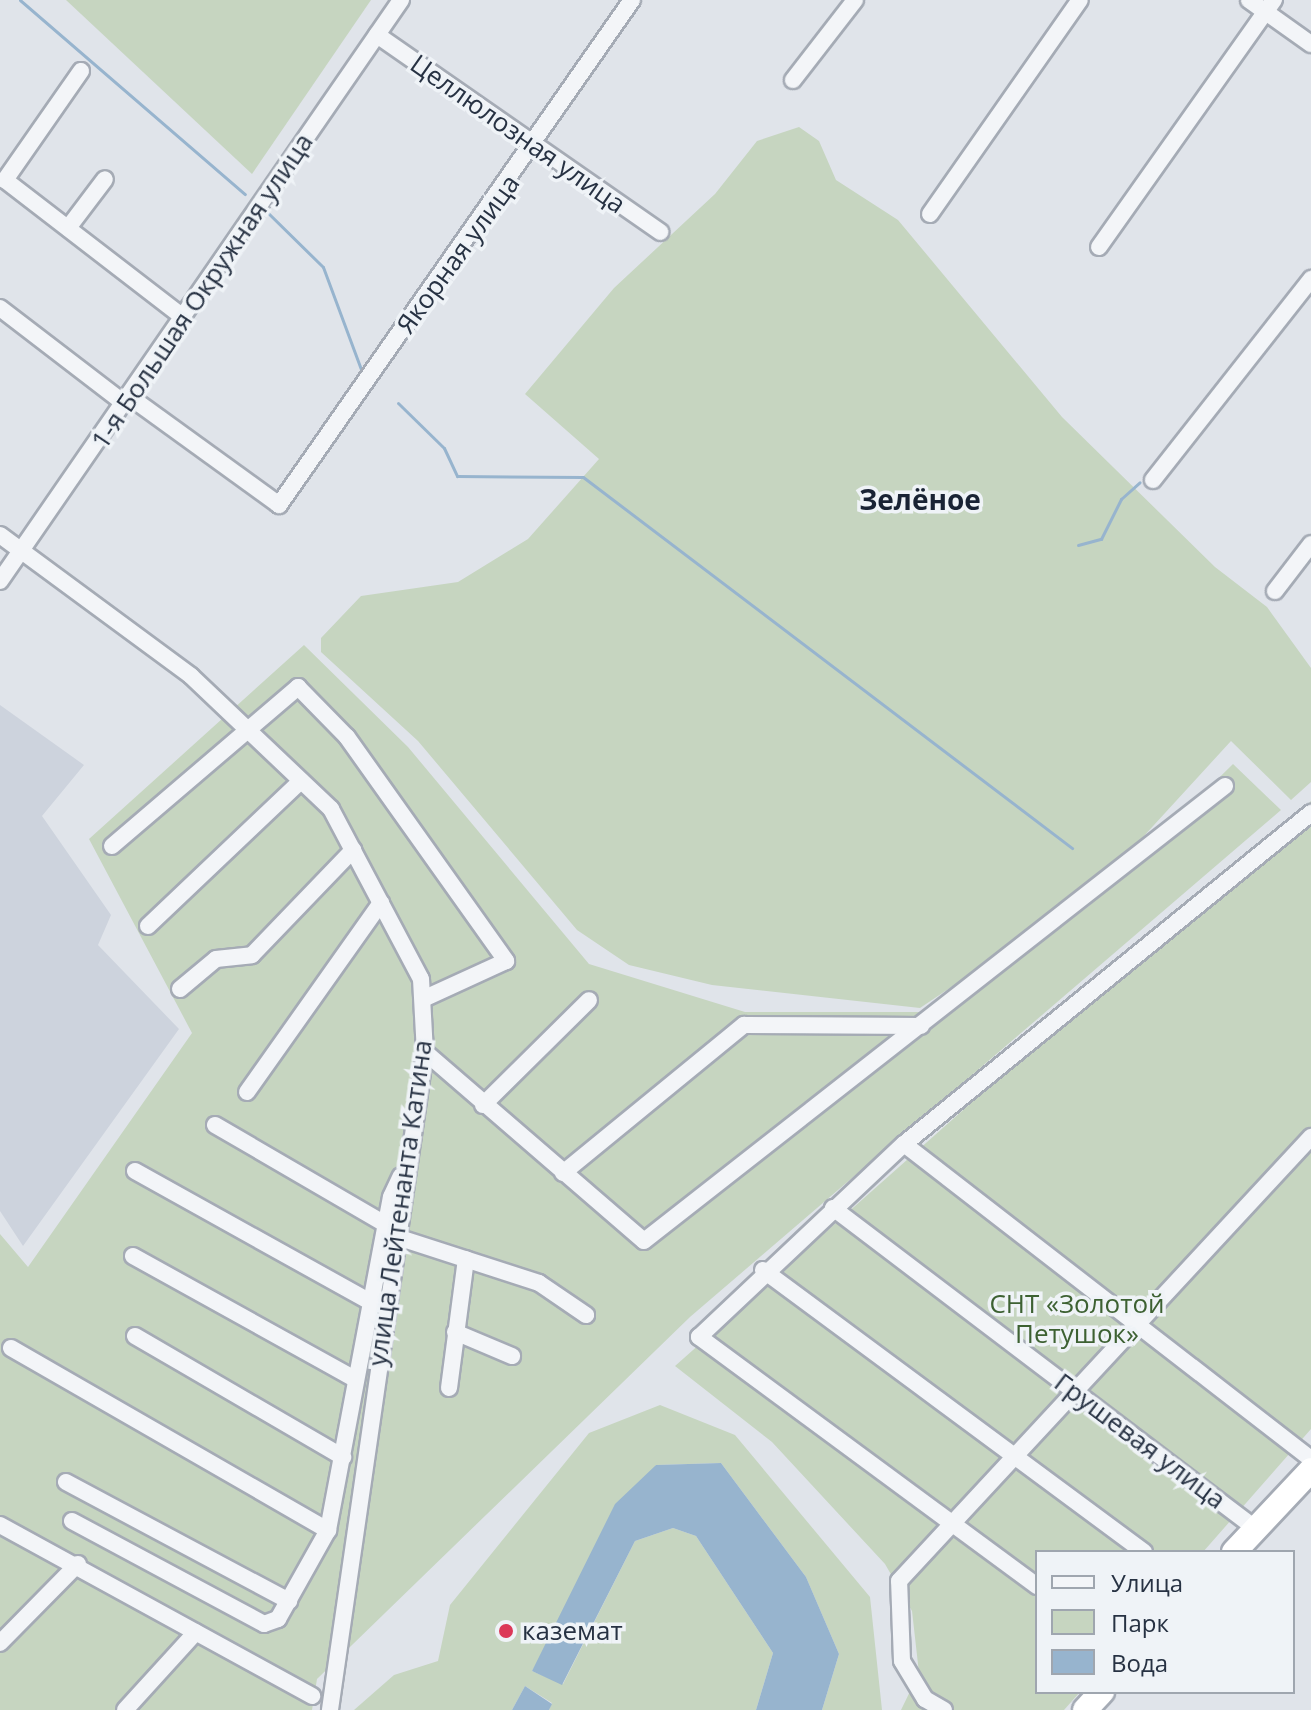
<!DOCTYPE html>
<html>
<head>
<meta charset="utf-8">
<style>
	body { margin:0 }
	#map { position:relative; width:1311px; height:1710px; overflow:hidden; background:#e0e4ea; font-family:"Open Sans",sans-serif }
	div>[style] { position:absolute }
	.built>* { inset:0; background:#cdd3dd }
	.green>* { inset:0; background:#c6d5c0 }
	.water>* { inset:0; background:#97b4ce }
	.stream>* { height:3px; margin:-1.5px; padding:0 1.5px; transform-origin:1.5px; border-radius:1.5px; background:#97b4ce }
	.roads { filter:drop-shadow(2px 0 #a5abb5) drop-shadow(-2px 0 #a5abb5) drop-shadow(0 2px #a5abb5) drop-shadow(0 -2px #a5abb5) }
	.minor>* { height:16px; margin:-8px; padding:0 8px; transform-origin:8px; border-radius:8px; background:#f3f5f8 }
	.highway>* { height:24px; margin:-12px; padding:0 12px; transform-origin:12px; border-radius:12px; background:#fff }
	.dots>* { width:22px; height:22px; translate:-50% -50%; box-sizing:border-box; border:4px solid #eff3f7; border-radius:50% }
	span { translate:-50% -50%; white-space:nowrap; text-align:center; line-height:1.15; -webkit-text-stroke:7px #eff3f7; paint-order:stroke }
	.street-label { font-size:26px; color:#273243 }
	.park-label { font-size:26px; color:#3d6132 }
	.poi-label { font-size:26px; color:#273243 }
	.left { translate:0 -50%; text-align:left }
	.neighbourhood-label { font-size:28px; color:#192334; font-weight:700 }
	.legend { position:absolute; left:1035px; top:1550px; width:260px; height:144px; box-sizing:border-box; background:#eff3f7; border:2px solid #9fa6af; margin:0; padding:10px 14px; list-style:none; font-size:24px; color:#273243 }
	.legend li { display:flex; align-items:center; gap:16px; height:40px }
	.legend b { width:40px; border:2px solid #9fa6af }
</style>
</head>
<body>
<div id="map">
	<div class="built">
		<div style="clip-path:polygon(0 705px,84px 765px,42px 816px,111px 915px,98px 945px,179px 1029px,23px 1246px,0 1211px)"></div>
	</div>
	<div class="green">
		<div style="clip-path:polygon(66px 0,371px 0,252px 174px)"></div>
		<div style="clip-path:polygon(799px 127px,819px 141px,836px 180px,898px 220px,1062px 417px,1215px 567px,1267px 607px,1311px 668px,1311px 782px,1291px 800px,1231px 741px,1132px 849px,1020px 941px,920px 1008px,712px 985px,629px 965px,577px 930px,418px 741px,321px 652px,321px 638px,361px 596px,458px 582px,528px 539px,599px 459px,525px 394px,614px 288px,715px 194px,757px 141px)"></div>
		<div style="clip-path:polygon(304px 645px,408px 747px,589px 964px,745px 1012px,943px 1012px,1089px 906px,1233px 764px,1281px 810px,690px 1317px,317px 1679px,312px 1710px,0 1710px,0 1234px,28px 1267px,192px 1033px,89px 839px)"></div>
		<div style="clip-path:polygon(1311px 801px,1311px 1429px,1203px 1552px,1037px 1552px,1037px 1692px,1080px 1692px,1064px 1710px,901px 1710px,919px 1673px,912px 1611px,885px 1564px,772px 1442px,675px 1366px)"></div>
		<div style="clip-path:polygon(660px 1405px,735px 1435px,870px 1597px,882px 1710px,822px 1710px,839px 1654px,806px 1577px,721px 1463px,656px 1465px,532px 1671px,563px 1684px,635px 1541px,673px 1528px,696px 1536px,773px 1653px,756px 1710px,549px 1710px,552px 1703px,525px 1686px,512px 1710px,354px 1710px,394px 1675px,438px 1661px,450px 1605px,589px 1433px)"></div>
	</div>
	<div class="water">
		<div style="clip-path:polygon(721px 1463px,806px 1577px,839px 1654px,822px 1710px,756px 1710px,773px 1653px,696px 1536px,673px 1528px,635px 1541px,562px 1685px,532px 1671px,615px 1504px,656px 1465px)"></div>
		<div style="clip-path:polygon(525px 1686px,552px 1704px,549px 1710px,512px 1710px)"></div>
	</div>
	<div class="stream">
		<div style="left:20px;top:0;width:297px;rotate:40.8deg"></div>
		<div style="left:265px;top:210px;width:81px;rotate:44.5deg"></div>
		<div style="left:323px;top:267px;width:109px;rotate:69.6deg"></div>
		<div style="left:398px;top:403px;width:64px;rotate:44.4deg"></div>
		<div style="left:444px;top:448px;width:31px;rotate:65deg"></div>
		<div style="left:457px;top:476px;width:126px;rotate:0.5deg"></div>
		<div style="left:583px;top:477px;width:614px;rotate:37.19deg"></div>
		<div style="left:1078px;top:545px;width:24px;rotate:-15deg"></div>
		<div style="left:1101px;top:539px;width:45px;rotate:-63.4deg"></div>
		<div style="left:1121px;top:499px;width:25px;rotate:-42deg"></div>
	</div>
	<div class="roads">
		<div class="minor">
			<div style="left:1249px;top:0;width:76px;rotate:35.4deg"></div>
			<div style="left:377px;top:35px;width:345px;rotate:34.8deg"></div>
			<div style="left:81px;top:71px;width:133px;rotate:124.9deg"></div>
			<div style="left:5px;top:180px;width:226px;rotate:37.6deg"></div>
			<div style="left:793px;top:80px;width:101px;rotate:-52.2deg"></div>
			<div style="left:930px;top:214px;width:261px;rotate:-55deg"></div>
			<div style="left:68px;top:228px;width:61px;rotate:-52.9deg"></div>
			<div style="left:1099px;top:247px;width:303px;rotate:-54.7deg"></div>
			<div style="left:0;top:308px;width:158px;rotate:37.5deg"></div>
			<div style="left:130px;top:397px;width:184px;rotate:35.9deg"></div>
			<div style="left:279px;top:505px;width:616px;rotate:-55.05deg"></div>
			<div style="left:1153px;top:480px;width:256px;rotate:-51.8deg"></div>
			<div style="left:0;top:535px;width:237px;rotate:36.4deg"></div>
			<div style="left:191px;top:676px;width:193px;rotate:43.5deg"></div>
			<div style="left:331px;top:809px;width:192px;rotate:62.1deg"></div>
			<div style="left:421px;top:979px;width:73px;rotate:86.9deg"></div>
			<div style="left:425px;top:1052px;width:665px;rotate:98.22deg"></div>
			<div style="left:0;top:581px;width:706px;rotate:-55.39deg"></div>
			<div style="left:1275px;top:591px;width:59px;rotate:-52.5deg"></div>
			<div style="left:112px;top:846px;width:245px;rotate:-40.5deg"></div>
			<div style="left:298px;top:687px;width:70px;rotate:45.6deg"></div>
			<div style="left:347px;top:737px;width:275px;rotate:54.6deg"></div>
			<div style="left:506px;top:961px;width:91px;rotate:155.4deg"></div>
			<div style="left:148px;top:926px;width:211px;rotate:-43.5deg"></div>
			<div style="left:180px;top:989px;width:47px;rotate:-39.8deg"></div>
			<div style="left:216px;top:959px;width:36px;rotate:-6deg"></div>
			<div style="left:252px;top:955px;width:146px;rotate:-46.1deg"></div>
			<div style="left:425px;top:1052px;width:289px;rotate:40.8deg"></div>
			<div style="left:644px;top:1241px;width:738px;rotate:-38.07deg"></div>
			<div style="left:247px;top:1092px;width:232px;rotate:-54.7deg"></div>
			<div style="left:483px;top:1105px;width:149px;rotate:-44.7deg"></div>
			<div style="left:215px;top:1125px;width:197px;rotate:30.2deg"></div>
			<div style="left:904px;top:1144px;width:515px;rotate:37.74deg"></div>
			<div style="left:135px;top:1171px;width:269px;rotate:29.1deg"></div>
			<div style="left:563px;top:1173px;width:234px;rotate:-39.3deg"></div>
			<div style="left:744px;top:1025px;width:177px;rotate:0.3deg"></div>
			<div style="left:833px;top:1208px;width:531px;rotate:37.19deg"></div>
			<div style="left:397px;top:1237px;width:149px;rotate:17.9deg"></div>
			<div style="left:539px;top:1283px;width:57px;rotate:34.2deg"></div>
			<div style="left:133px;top:1256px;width:254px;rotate:29deg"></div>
			<div style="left:763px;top:1270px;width:474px;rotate:36.5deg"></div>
			<div style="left:455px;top:1332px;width:62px;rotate:22.8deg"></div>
			<div style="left:135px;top:1336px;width:241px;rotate:30.2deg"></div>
			<div style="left:11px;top:1348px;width:366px;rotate:29.9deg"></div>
			<div style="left:449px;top:1388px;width:130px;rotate:-82.5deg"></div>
			<div style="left:66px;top:1482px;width:253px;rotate:28.1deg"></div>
			<div style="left:72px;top:1521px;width:218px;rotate:28.2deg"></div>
			<div style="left:264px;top:1624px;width:15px;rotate:-20deg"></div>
			<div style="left:278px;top:1619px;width:102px;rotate:-60.7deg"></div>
			<div style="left:328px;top:1530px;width:339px;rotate:-79.3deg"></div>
			<div style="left:391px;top:1197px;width:23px;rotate:-65deg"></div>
			<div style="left:0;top:1525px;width:356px;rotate:28.7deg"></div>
			<div style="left:1037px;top:1586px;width:420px;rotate:-143.6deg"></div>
			<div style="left:699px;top:1337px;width:282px;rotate:-43.3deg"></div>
			<div style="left:904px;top:1144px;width:525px;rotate:-39.12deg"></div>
			<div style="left:0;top:1643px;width:111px;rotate:-45.4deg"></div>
			<div style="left:125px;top:1710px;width:105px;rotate:-47.7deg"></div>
			<div style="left:944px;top:1710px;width:22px;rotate:-150deg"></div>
			<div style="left:925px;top:1699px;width:44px;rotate:-121.2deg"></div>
			<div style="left:902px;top:1661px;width:80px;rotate:-92.1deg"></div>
			<div style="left:899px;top:1581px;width:606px;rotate:-47.14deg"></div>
		</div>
		<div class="highway">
			<div style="left:1234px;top:1552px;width:112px;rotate:-46.8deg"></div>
			<div style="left:1085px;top:1710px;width:25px;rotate:-47deg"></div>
		</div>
	</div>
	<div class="dots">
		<div style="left:506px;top:1631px;background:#dc3857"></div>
	</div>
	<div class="street-label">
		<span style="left:518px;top:134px;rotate:35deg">Целлюлозная улица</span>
		<span style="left:458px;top:254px;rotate:-54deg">Якорная улица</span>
		<span style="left:202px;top:291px;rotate:-56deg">1-я Большая Окружная улица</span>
		<span style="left:400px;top:1203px;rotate:-82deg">улица Лейтенанта Катина</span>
		<span style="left:1140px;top:1441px;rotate:37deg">Грушевая улица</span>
	</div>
	<div class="park-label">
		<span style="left:1077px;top:1319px">СНТ «Золотой<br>Петушок»</span>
	</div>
	<div class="poi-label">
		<span class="left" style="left:522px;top:1631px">каземат</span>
	</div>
	<div class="neighbourhood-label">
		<span style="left:920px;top:499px">Зелёное</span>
	</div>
	<ul class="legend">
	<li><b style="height:10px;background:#f3f5f8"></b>Улица</li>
	<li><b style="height:22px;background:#c6d5c0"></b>Парк</li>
	<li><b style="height:22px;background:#97b4ce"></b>Вода</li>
	</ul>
</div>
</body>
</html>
